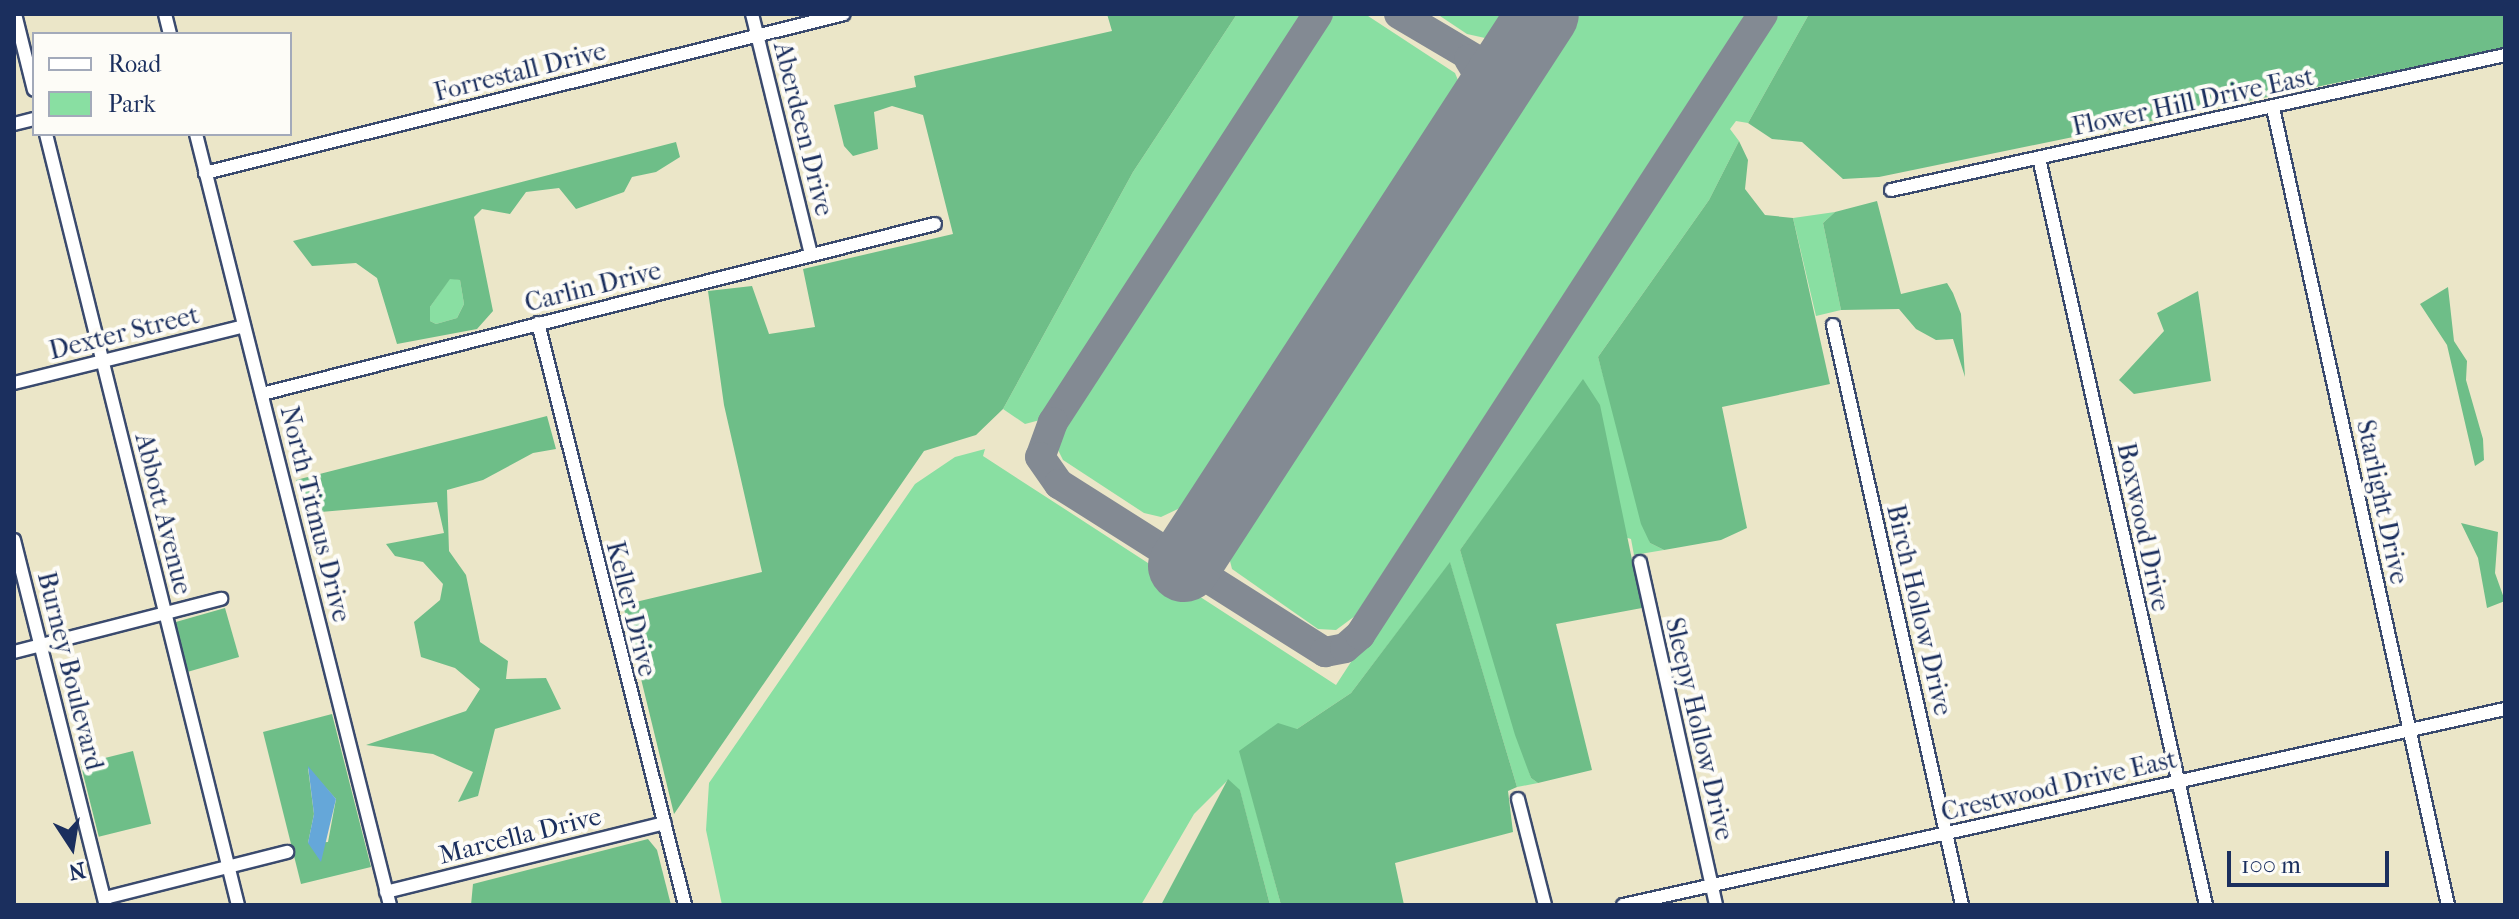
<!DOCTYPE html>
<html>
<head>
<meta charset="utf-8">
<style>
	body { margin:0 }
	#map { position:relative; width:2519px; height:919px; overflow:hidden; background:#ebe6c8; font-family:"IM FELL French Canon",serif }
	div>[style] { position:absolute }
	.green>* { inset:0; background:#89dfa2 }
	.forest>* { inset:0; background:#6ebe88; transform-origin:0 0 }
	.water>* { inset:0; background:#65a7d9 }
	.taxiway>* { height:30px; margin:-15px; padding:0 15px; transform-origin:15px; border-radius:15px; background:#838a93 }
	.runway>* { height:72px; margin:-36px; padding:0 36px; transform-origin:36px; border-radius:36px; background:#838a93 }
	.roads { filter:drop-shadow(2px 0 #3a4a6e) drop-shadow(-2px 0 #3a4a6e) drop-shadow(0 2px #3a4a6e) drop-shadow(0 -2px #3a4a6e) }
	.minor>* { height:12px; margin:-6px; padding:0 6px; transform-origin:6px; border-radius:6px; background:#fff }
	span { translate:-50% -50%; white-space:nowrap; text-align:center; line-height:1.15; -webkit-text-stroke:8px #fdfcf7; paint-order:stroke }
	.street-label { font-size:26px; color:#1b2f5e }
	.frame { position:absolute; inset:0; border:16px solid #1b2f5e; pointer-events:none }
	.legend { position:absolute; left:32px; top:32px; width:260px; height:104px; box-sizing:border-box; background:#fdfcf7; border:2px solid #a3aaba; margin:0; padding:10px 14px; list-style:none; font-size:24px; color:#1b2f5e }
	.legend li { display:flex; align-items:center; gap:16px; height:40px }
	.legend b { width:40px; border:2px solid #a3aaba }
	.north { position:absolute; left:32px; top:807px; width:80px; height:80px; -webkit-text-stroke:6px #fdfcf7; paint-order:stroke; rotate:168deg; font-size:22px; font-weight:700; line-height:32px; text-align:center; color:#1b2f5e }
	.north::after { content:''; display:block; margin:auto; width:28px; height:36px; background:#1b2f5e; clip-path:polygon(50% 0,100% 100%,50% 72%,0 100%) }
	.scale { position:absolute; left:2227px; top:851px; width:162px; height:36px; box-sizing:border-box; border:4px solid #1b2f5e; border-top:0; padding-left:10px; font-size:24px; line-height:28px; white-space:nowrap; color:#1b2f5e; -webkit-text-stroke:6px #fdfcf7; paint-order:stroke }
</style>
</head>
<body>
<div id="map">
	<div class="green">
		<div style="clip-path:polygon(1237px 14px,1304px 14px,1040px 420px,1025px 424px,1003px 409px,1133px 172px)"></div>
		<div style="clip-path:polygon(1333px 14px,1365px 14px,1455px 73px,1460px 85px,1454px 102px,1199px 499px,1161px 517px,1144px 513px,1063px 460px,1056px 446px,1058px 430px)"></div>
		<div style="clip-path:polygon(1437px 14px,1512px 14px,1504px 27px,1485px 38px,1467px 34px)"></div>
		<div style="clip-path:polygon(1570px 14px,1746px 14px,1355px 616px,1336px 630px,1318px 629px,1232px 569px,1227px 549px,1234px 530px)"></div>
		<div style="clip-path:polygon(1772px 14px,1809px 14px,1748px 123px,1736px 121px,1730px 129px,1739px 141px,1709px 200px,1598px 357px,1650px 543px,1664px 550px,1634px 555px,1631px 539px,1498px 499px,1460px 550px,1531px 778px,1538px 783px,1517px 787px,1450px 563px,1351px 693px,1297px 729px,1240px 751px,1281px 905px,1270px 905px,1240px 791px,1228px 780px,1194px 814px,1141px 905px,722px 905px,706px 830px,709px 783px,915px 484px,955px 457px,985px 449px,983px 456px,1336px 685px,1704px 118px,1716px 109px,1714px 102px)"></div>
		<div style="clip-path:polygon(1835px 212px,1823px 223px,1841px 310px,1816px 316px,1793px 218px)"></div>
		<div style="clip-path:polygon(450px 278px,460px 280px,464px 304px,457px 318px,436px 324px,430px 321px,430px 307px)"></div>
	</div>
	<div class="forest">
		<div style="clip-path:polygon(1107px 14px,1237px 14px,1133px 172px,1003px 409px,976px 435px,924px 451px,674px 814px,623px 605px,762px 572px,724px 405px,708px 291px,752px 286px,769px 334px,815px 327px,803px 269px,953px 234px,923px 115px,892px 106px,874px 112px,878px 149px,853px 156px,844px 146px,834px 105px,916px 87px,914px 76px,1112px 31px)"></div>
		<div style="clip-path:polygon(1809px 14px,2505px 14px,2505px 48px,1879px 177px,1843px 179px,1802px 142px,1772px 139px,1748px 123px)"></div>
		<div style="clip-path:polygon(1739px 141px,1748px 160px,1745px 189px,1765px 215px,1793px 218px,1830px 384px,1722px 407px,1747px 528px,1721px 540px,1664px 550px,1650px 543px,1641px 524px,1598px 357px,1709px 200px)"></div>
		<div style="clip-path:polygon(evenodd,676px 142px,680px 157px,656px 172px,632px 177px,624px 192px,576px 209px,559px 188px,526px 192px,510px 214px,482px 209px,474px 217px,493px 311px,477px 329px,397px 344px,377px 278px,356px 263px,312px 266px,293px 241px,676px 142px,450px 279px,460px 280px,464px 304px,457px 318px,436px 324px,430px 321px,430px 307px,450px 279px)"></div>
		<div style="clip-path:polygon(1877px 201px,1901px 294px,1947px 283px,1953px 293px,1961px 314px,1965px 377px,1953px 339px,1936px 340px,1916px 329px,1899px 309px,1841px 310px,1823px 223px,1835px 212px)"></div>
		<div style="clip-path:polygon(2448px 287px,2454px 341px,2467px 361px,2466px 380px,2483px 439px,2484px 460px,2475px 466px,2447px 345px,2420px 304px)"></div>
		<div style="clip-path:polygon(2198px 291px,2211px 381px,2134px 394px,2119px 380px,2164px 331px,2157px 313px)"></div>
		<div style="clip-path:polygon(1583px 379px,1600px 405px,1642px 608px,1556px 624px,1592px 770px,1538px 783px,1531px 778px,1515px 735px,1460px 550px)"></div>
		<div style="clip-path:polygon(547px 416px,556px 449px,533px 453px,483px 480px,447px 490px,449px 551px,466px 575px,480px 642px,508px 661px,506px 679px,546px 678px,561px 709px,495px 729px,478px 796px,458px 802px,473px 772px,433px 754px,366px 745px,466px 711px,480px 689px,455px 668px,421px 657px,414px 622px,440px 600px,443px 584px,423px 562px,395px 556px,386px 544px,444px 533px,437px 502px,309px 513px,296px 480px)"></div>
		<div style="clip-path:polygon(2461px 523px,2498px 532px,2495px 573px,2505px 601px,2487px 608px,2478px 558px)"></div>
		<div style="clip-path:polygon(1450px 562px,1517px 787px,1508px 791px,1513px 832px,1395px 863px,1404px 905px,1281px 905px,1239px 751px,1278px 723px,1297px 729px,1351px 693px)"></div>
		<div style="left:225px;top:608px;width:51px;height:53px;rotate:74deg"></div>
		<div style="clip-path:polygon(evenodd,332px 714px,371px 867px,301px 884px,263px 732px,332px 714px,308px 768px,336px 799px,328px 842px,308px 843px,314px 814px,308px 768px)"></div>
		<div style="left:133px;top:751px;width:75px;height:54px;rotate:76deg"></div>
		<div style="clip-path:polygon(1228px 779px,1240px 790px,1270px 905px,1161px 905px)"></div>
		<div style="clip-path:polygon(648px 839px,657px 850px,671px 905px,471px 905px,473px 884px)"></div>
	</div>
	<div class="water">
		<div style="clip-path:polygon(308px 766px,336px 799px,321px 862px,308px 843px,314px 814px)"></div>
	</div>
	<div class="taxiway">
		<div style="left:1318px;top:14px;width:487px;rotate:123deg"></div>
		<div style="left:1053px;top:422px;width:37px;rotate:110deg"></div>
		<div style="left:1040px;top:457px;width:33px;rotate:55deg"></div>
		<div style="left:1059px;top:484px;width:315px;rotate:32.3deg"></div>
		<div style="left:1325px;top:652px;width:20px;rotate:-11deg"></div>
		<div style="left:1345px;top:648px;width:20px;rotate:-41deg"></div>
		<div style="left:1360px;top:635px;width:740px;rotate:-57.02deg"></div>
		<div style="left:1399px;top:14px;width:96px;rotate:30.6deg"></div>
		<div style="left:1482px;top:63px;width:15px"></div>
		<div style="left:1497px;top:63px;width:26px;rotate:-29deg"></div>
		<div style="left:1469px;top:59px;width:29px;rotate:59deg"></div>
		<div style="left:1484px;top:84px;width:26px;rotate:99deg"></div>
	</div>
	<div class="runway">
		<div style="left:1184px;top:566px;width:658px;rotate:-56.96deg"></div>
	</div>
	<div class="roads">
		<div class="minor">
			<div style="left:15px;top:14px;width:78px;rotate:76deg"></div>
			<div style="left:165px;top:14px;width:21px;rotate:76deg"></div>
			<div style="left:752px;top:14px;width:247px;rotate:76.2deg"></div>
			<div style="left:2273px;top:108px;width:816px;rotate:77.62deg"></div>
			<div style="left:14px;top:124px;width:21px;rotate:-14deg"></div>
			<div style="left:46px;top:134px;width:795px;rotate:76.02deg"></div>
			<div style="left:196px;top:134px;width:795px;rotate:75.88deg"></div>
			<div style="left:2039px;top:158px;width:765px;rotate:77.4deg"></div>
			<div style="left:205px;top:173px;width:658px;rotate:-13.97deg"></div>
			<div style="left:1891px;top:190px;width:629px;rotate:-12.4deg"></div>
			<div style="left:538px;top:323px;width:600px;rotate:75.82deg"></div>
			<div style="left:1833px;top:325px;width:594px;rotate:77.46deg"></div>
			<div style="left:14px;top:383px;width:237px;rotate:-13.9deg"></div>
			<div style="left:262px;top:394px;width:694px;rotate:-14.18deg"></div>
			<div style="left:14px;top:540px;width:376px;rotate:75.9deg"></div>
			<div style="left:1640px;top:562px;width:351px;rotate:77.5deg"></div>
			<div style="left:14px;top:652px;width:214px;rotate:-14.4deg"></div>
			<div style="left:1518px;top:799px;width:109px;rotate:75.7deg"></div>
			<div style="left:386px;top:892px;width:287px;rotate:-13.9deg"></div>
			<div style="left:105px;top:898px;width:188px;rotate:-14.2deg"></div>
			<div style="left:1623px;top:905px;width:904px;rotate:-12.53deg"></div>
		</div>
	</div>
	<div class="street-label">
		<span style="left:520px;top:72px;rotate:-14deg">Forrestall Drive</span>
		<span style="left:2193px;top:102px;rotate:-12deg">Flower Hill Drive East</span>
		<span style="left:803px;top:129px;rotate:76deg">Aberdeen Drive</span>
		<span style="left:593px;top:287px;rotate:-14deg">Carlin Drive</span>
		<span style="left:124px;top:333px;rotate:-14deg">Dexter Street</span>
		<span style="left:2382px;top:502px;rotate:78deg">Starlight Drive</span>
		<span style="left:163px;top:514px;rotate:76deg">Abbott Avenue</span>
		<span style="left:315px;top:514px;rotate:76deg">North Titmus Drive</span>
		<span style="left:2143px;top:527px;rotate:78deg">Boxwood Drive</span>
		<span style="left:631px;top:609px;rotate:76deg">Keller Drive</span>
		<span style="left:1919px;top:610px;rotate:77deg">Birch Hollow Drive</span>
		<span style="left:70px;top:671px;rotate:76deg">Burney Boulevard</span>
		<span style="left:1699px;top:729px;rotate:77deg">Sleepy Hollow Drive</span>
		<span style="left:2059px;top:786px;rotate:-13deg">Crestwood Drive East</span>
		<span style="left:520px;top:836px;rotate:-14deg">Marcella Drive</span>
	</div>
	<div class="frame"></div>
	<ul class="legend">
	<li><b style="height:10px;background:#fff"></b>Road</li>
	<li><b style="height:22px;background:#89dfa2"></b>Park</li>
	</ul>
	<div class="north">N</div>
	<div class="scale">100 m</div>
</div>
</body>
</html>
